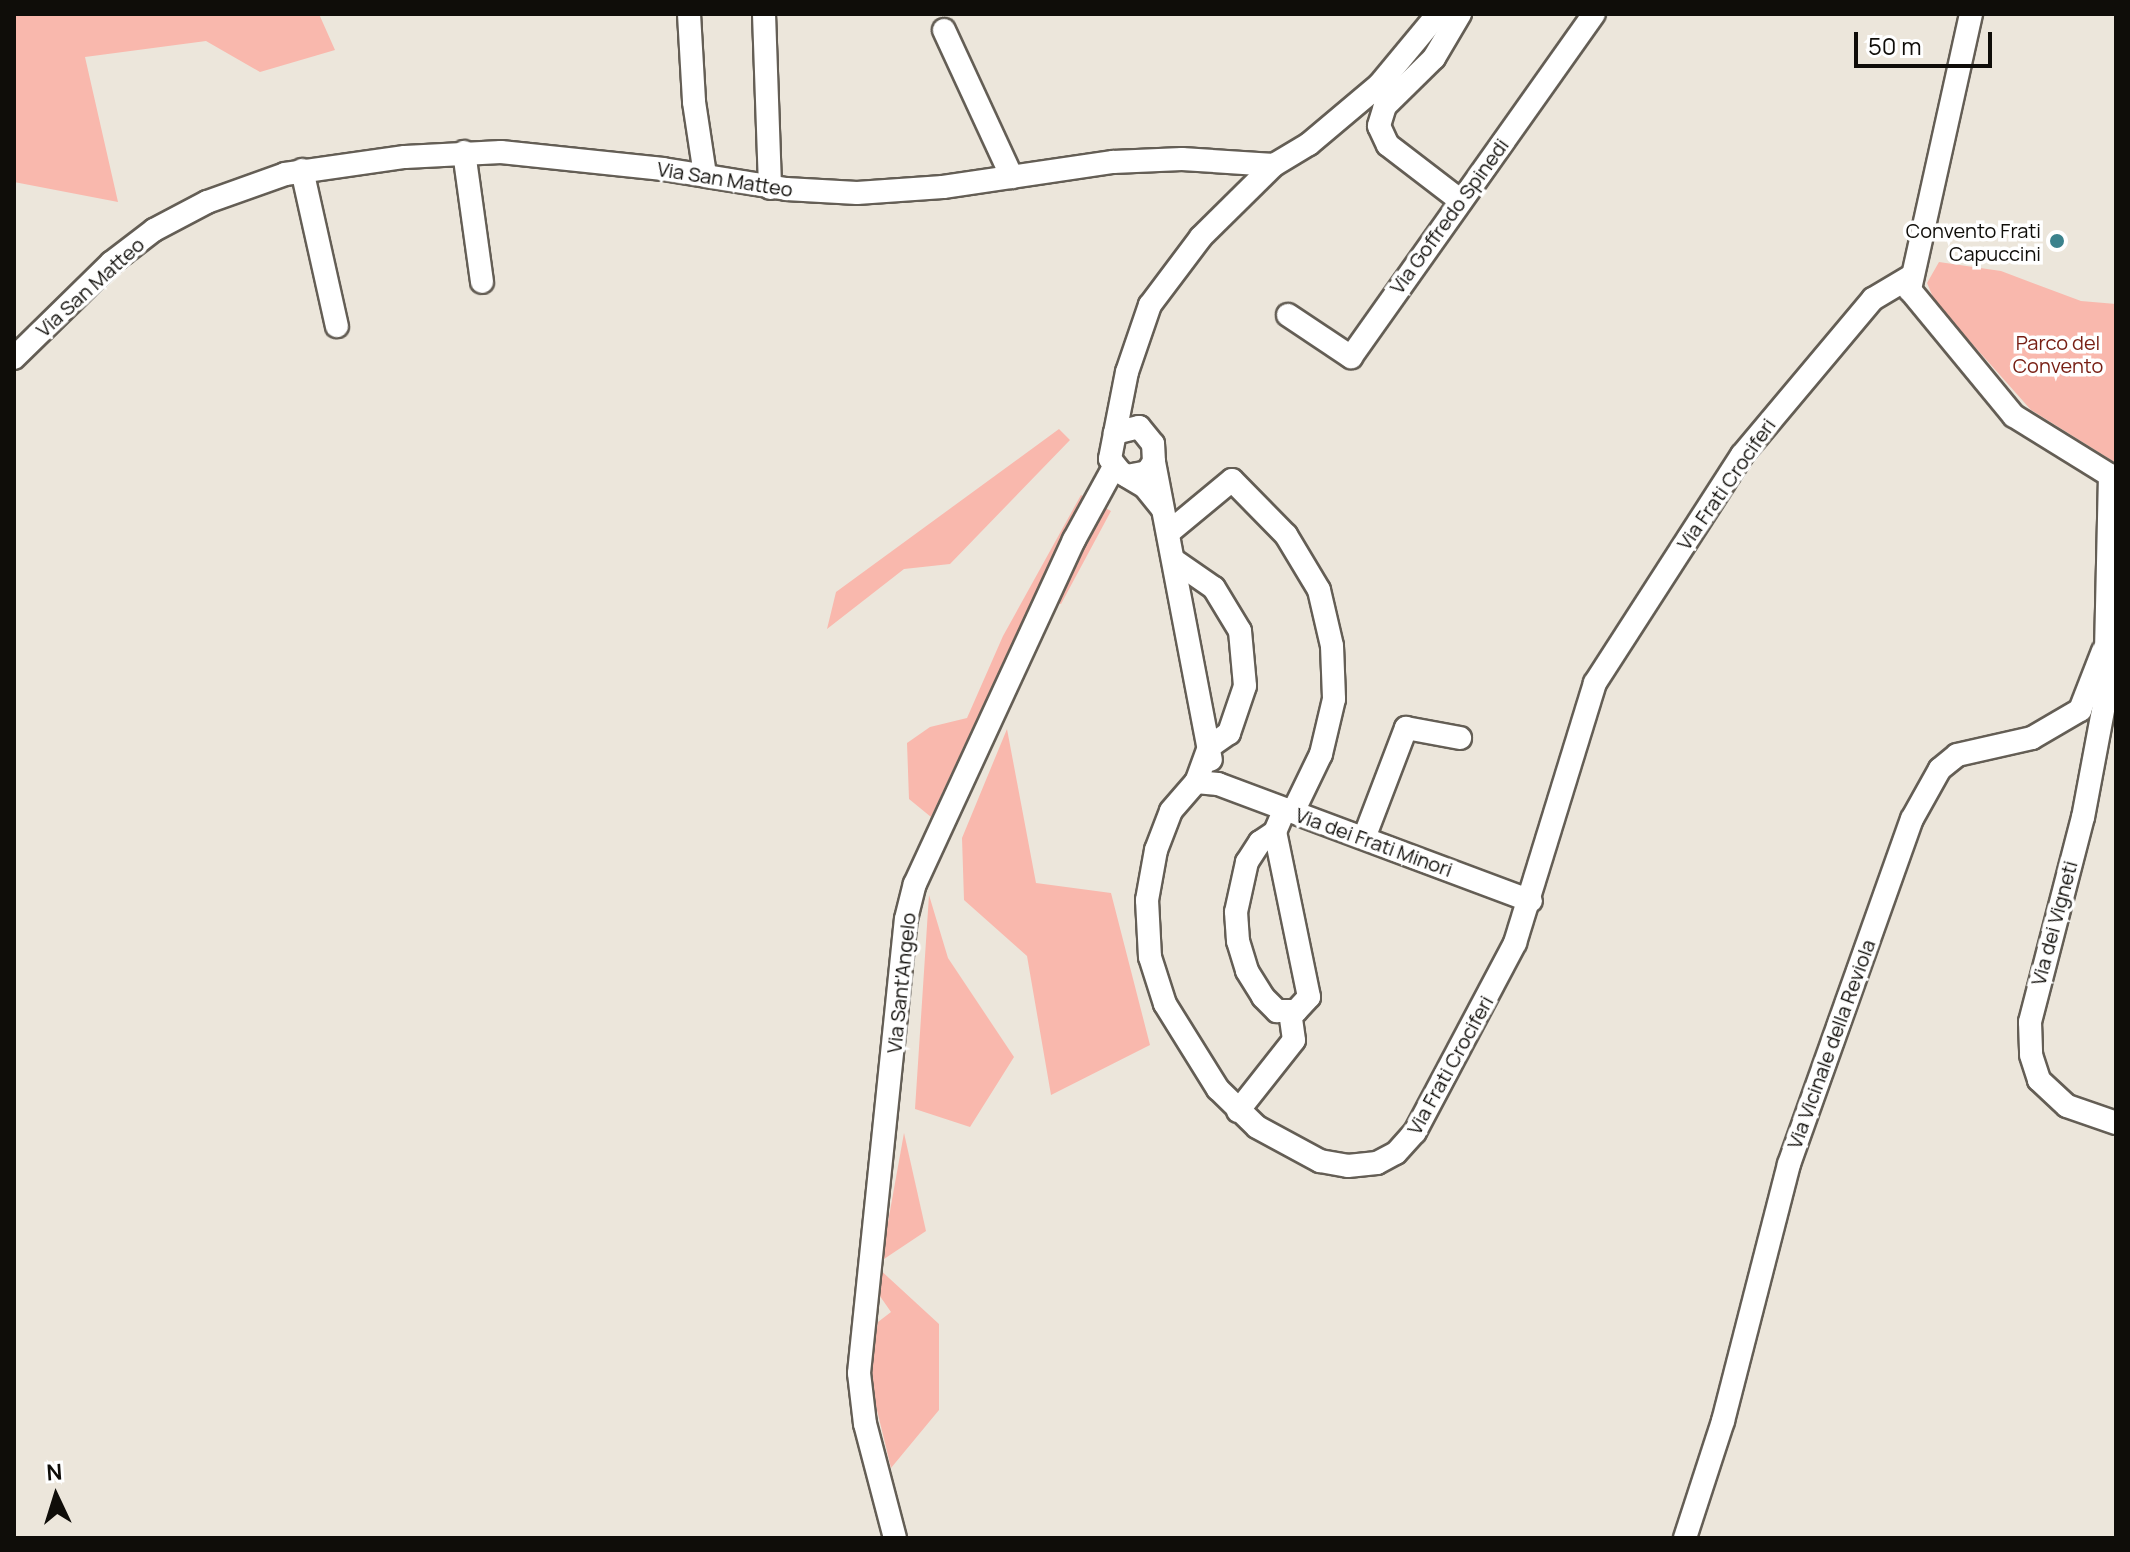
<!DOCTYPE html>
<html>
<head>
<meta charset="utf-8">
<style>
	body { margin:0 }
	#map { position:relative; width:2130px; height:1552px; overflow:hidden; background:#ece6db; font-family:Manrope,sans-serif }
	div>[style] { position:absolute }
	.green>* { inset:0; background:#f9b8ad }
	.roads { filter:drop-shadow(2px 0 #645e55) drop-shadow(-2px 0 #645e55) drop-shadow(0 2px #645e55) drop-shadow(0 -2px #645e55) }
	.street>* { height:22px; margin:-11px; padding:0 11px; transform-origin:11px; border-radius:11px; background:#fff }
	.dots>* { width:22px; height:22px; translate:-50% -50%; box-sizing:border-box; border:4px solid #fff; border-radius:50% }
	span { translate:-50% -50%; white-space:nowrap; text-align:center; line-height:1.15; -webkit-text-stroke:7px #fff; paint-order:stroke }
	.street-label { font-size:20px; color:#0f0d09 }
	.poi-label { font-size:20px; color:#0f0d09 }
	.right { translate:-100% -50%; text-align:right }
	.park-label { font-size:20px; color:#771e13 }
	.frame { position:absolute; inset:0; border:16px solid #0f0d09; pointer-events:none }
	.north { position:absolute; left:16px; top:1456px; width:80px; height:80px; -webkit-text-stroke:6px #fff; paint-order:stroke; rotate:356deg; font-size:22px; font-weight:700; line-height:32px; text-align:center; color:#0f0d09 }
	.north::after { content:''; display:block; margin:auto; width:28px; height:36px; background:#0f0d09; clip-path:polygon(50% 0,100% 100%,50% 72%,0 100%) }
	.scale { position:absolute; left:1854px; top:32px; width:138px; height:36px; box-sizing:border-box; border:4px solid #0f0d09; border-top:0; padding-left:10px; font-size:24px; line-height:28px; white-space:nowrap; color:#0f0d09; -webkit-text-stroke:6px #fff; paint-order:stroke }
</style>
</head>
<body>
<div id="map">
	<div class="green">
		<div style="clip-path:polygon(14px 14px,319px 14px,335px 50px,260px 72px,206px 41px,85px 57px,118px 202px,14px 182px)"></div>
		<div style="clip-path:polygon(1939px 262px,2001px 271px,2081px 301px,2116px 304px,2116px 463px,2031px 410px,1935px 302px,1927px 283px)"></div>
		<div style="clip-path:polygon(1059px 429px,1070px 440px,950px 564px,904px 569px,827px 629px,836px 592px)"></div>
		<div style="clip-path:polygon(1081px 495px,1111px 511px,1061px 604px,1033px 598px,931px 817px,909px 799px,907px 743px,930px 727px,967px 718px,1003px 636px)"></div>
		<div style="clip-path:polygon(1007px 729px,1036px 883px,1111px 893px,1150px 1045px,1051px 1095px,1027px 956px,964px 900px,962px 838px)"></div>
		<div style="clip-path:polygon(929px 895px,948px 958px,1014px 1057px,970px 1127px,915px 1109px)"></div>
		<div style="clip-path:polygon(904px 1133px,926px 1231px,881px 1261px)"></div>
		<div style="clip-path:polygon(877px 1267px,939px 1324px,939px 1410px,891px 1468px,868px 1373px,878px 1322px,891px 1312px,875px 1289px)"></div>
	</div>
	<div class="roads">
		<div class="street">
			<div style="left:689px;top:14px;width:88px;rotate:86.7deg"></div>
			<div style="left:694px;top:102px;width:74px;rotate:81.4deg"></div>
			<div style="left:764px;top:14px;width:174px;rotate:88deg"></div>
			<div style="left:1460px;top:14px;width:51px;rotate:120.6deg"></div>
			<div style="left:1434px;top:58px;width:69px;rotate:135.6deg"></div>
			<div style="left:1385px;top:106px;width:21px;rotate:107deg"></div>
			<div style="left:1379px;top:126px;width:21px;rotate:65deg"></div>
			<div style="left:1388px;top:145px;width:92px;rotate:37.5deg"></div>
			<div style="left:1971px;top:14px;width:283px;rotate:102.5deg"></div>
			<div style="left:1910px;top:290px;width:163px;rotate:50.5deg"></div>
			<div style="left:2014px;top:416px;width:120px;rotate:31.7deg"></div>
			<div style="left:944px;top:30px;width:162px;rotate:65.2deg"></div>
			<div style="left:464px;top:152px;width:131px;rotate:82.1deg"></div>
			<div style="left:302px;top:170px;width:160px;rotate:77.4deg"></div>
			<div style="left:1288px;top:315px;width:76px;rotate:33.7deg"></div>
			<div style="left:1351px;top:357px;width:420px;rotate:-54.7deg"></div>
			<div style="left:14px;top:358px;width:136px;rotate:-44.4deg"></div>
			<div style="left:111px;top:263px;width:54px;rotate:-37.5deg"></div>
			<div style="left:154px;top:230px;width:60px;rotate:-27.8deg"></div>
			<div style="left:207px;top:202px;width:83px;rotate:-19.7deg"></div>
			<div style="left:285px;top:174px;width:121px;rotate:-8.1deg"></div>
			<div style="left:405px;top:157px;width:96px;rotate:-3deg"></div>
			<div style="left:501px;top:152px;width:163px;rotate:6deg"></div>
			<div style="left:663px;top:169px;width:125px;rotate:9.2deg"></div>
			<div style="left:786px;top:189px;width:71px;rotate:3.2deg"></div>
			<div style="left:857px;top:193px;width:86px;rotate:-4deg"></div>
			<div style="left:943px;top:187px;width:172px;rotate:-8.4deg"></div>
			<div style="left:1113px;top:162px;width:69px;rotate:-2.5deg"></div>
			<div style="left:1182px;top:159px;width:92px;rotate:3.7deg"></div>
			<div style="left:1274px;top:165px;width:41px;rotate:-31deg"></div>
			<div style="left:1309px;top:144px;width:92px;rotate:-40.1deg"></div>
			<div style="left:1379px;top:85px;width:92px;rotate:-50.3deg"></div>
			<div style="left:1115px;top:433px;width:62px;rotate:-78.9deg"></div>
			<div style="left:1127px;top:372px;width:71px;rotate:-71.1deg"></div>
			<div style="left:1150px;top:305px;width:85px;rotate:-53.1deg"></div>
			<div style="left:1201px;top:237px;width:103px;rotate:-44.6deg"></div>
			<div style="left:1154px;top:462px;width:303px;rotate:79.2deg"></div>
			<div style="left:2110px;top:475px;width:225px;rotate:91.3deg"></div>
			<div style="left:2105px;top:700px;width:119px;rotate:100.6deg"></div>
			<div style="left:2083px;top:817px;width:212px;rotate:104.5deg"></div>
			<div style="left:2030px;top:1022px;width:33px;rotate:88deg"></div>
			<div style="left:2031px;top:1055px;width:26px;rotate:72deg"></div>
			<div style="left:2039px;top:1080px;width:38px;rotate:43deg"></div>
			<div style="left:2067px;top:1106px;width:52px;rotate:19.1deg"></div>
			<div style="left:1127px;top:476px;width:20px;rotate:-11deg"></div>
			<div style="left:1147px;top:472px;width:12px;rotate:-55deg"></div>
			<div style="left:1154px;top:462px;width:18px;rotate:-93deg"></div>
			<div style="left:1153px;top:444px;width:22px;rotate:-129deg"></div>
			<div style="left:1139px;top:427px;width:25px;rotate:166deg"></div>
			<div style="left:1115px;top:433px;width:26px;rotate:101deg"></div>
			<div style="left:1110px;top:459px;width:16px;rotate:52deg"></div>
			<div style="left:1120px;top:472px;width:29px;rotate:31deg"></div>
			<div style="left:1145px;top:487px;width:26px;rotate:51deg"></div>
			<div style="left:1168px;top:533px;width:83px;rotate:-39.6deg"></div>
			<div style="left:1232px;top:480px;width:77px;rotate:45.5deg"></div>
			<div style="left:1286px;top:535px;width:64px;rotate:59deg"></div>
			<div style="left:1319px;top:590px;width:57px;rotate:76.9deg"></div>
			<div style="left:1332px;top:646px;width:53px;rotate:87.8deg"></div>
			<div style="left:1334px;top:699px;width:57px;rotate:103.3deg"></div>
			<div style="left:1321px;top:754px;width:64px;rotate:115.8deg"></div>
			<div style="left:1175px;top:561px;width:47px;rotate:34.7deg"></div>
			<div style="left:1214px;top:588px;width:50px;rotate:58.8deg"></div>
			<div style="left:1240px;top:631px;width:55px;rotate:84.8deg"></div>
			<div style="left:1245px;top:686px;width:50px;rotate:108.8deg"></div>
			<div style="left:1229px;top:733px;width:24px;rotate:145deg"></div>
			<div style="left:1209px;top:747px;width:37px;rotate:110deg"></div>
			<div style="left:1196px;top:782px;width:38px;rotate:131deg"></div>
			<div style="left:1171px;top:811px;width:42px;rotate:111deg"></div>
			<div style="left:1156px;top:850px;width:51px;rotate:100.2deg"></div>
			<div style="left:1147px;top:900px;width:57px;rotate:87deg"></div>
			<div style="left:1150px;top:957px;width:49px;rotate:72.3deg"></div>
			<div style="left:1165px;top:1004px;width:100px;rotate:58.1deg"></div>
			<div style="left:1218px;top:1089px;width:54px;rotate:44.3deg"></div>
			<div style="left:1257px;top:1127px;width:72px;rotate:28.4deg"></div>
			<div style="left:1320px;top:1161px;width:28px;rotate:10deg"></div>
			<div style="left:1348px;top:1166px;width:29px;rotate:-6deg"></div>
			<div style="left:1377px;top:1163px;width:21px;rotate:-28deg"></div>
			<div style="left:1396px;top:1153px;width:28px;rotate:-48deg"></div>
			<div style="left:1415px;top:1132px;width:214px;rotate:-62.1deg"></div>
			<div style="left:1515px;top:943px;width:272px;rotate:-72.9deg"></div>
			<div style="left:1595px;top:683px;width:271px;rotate:-57.2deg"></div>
			<div style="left:1742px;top:455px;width:204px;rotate:-50deg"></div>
			<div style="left:1873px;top:299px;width:43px;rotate:-30.7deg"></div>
			<div style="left:1196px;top:782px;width:22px;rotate:5deg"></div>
			<div style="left:1218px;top:784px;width:334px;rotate:20.5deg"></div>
			<div style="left:1275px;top:832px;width:18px;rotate:146deg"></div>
			<div style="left:1260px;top:842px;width:24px;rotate:123deg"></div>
			<div style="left:1247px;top:862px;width:51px;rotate:102.4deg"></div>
			<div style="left:1236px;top:912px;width:29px;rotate:86deg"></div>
			<div style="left:1238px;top:941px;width:31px;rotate:73deg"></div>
			<div style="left:1247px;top:971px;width:31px;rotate:58deg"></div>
			<div style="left:1263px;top:997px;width:20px;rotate:45deg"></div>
			<div style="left:1277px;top:1011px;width:19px"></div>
			<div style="left:1296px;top:1011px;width:19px;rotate:-47deg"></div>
			<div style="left:1309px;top:997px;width:168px;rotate:-101.6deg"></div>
			<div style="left:1275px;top:832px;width:25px;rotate:-67deg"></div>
			<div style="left:1364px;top:838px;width:118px;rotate:-69.1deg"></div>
			<div style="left:1406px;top:728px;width:55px;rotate:10.5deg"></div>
			<div style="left:1238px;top:1111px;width:90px;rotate:-51.7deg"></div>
			<div style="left:1294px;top:1040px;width:28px;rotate:-98deg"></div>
			<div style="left:895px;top:1538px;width:118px;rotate:-104.7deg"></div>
			<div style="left:865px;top:1424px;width:51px;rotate:-96.7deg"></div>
			<div style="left:859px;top:1373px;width:456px;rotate:-84.1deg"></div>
			<div style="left:906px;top:919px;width:36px;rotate:-76deg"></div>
			<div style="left:915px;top:884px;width:379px;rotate:-65.2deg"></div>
			<div style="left:1074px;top:540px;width:83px;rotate:-61.3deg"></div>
			<div style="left:1685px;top:1538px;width:123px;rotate:-72deg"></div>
			<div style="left:1723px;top:1421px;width:265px;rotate:-75.6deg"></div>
			<div style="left:1789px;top:1164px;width:366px;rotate:-70.4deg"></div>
			<div style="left:1912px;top:819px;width:57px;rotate:-60.8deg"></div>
			<div style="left:1940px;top:769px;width:22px;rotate:-39deg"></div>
			<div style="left:1957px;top:755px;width:77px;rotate:-12.8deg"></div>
			<div style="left:2032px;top:738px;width:56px;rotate:-30.3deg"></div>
			<div style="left:2080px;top:710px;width:63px;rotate:-68.7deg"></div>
		</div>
	</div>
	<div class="dots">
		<div style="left:2057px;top:241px;background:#3b828c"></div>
	</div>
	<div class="street-label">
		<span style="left:725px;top:179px;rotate:9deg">Via San Matteo</span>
		<span style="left:1449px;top:216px;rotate:-54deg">Via Goffredo Spinedi</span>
		<span style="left:90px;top:287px;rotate:-42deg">Via San Matteo</span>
		<span style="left:1726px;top:484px;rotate:-55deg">Via Frati Crociferi</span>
		<span style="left:1374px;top:842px;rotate:20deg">Via dei Frati Minori</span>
		<span style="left:2054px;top:923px;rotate:-75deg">Via dei Vigneti</span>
		<span style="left:901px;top:983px;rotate:-84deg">Via Sant'Angelo</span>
		<span style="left:1831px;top:1044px;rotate:-70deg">Via Vicinale della Reviola</span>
		<span style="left:1450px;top:1065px;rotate:-61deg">Via Frati Crociferi</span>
	</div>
	<div class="poi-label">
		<span class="right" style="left:2041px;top:242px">Convento Frati<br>Capuccini</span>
	</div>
	<div class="park-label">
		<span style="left:2058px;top:354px">Parco del<br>Convento</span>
	</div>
	<div class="frame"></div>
	<div class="north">N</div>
	<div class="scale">50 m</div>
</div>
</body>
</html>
